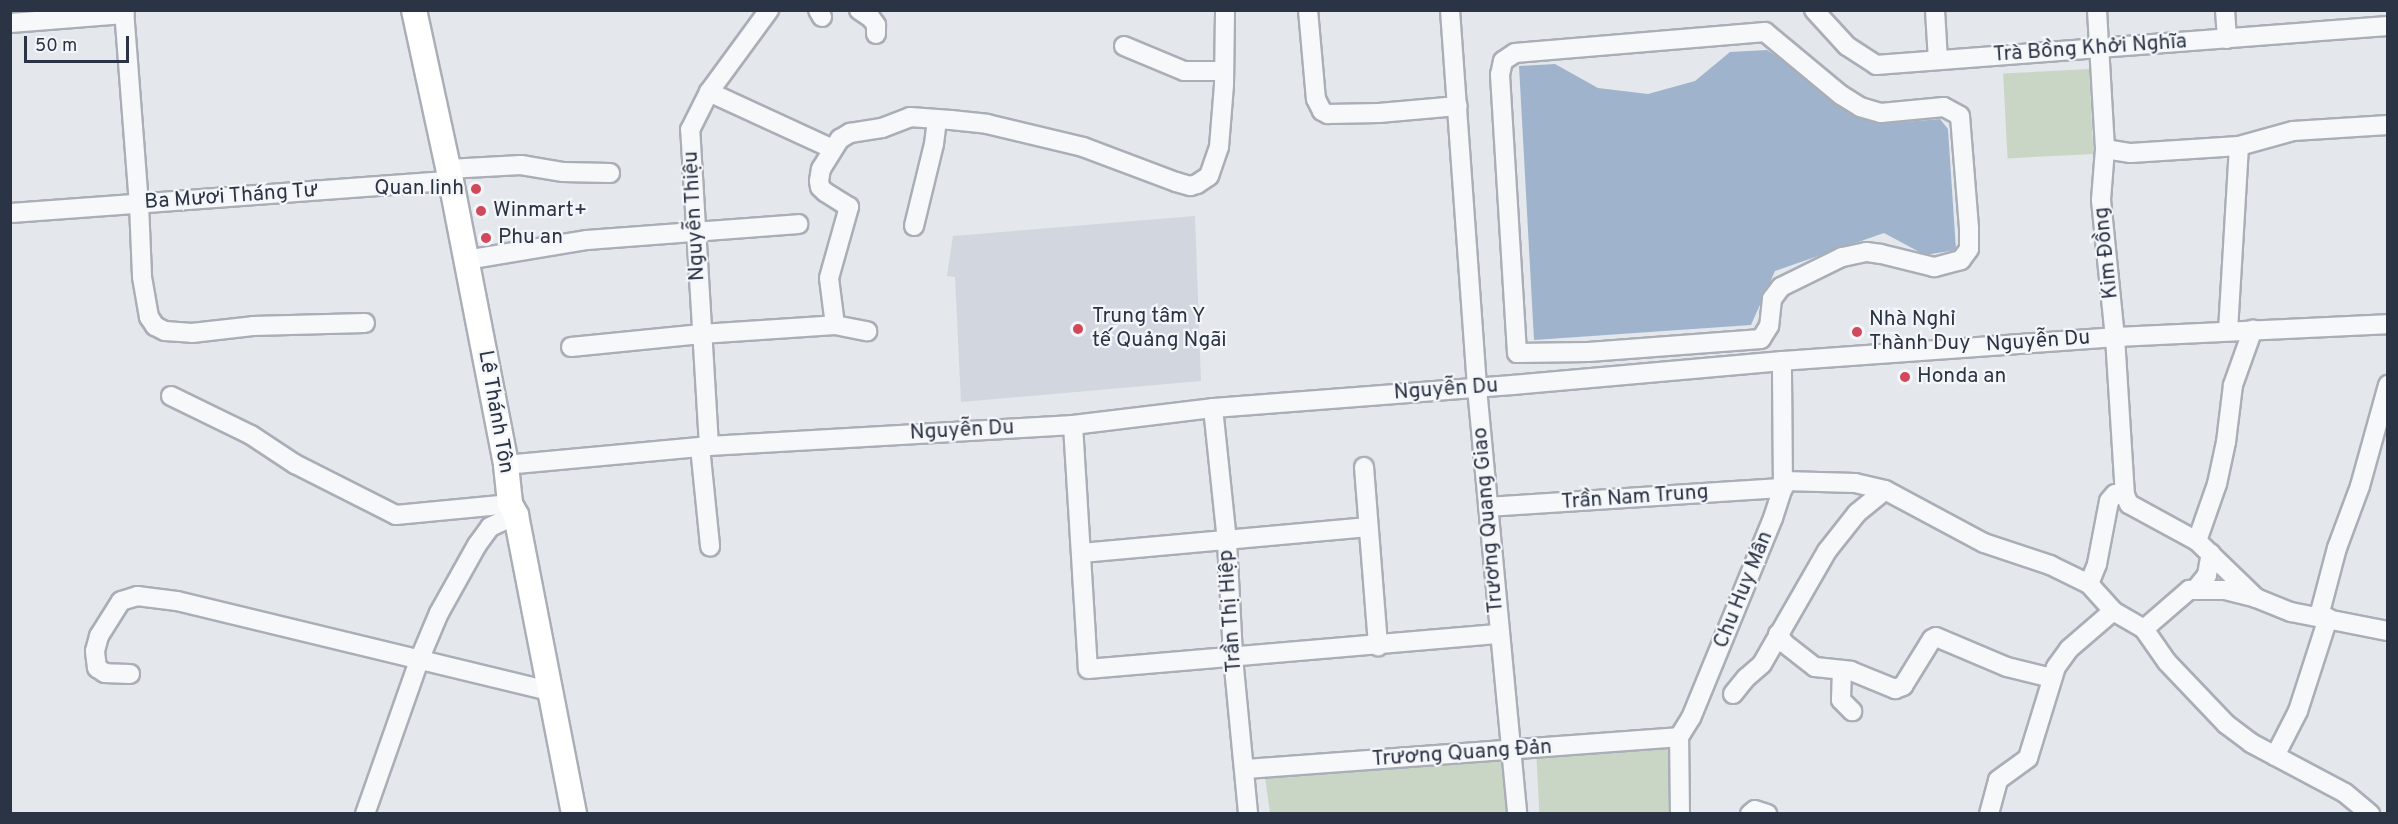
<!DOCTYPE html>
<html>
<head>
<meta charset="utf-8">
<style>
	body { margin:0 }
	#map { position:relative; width:2398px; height:824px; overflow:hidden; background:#e4e7ec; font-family:Overpass,sans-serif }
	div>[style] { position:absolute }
	.built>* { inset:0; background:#d2d6de }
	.green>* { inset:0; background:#c9d6c5; transform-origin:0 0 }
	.water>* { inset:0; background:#9fb4cc }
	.roads { filter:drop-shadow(2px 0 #a9aeb7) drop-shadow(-2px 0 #a9aeb7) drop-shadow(0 2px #a9aeb7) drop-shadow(0 -2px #a9aeb7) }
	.minor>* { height:18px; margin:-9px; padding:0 9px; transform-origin:9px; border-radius:9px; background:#f7f8fa }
	.major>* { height:24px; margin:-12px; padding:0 12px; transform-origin:12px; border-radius:12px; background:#fff }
	.dots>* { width:16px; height:16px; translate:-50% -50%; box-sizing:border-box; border:3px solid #f4f6f9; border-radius:50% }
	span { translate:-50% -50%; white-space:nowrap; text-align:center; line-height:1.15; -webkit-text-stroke:4.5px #f4f6f9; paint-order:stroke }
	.street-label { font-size:21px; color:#2b3445 }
	.poi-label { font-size:21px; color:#2b3445 }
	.right { translate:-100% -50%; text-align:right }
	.left { translate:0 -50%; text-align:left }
	.frame { position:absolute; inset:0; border:12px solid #2b3445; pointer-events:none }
	.scale { position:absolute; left:24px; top:36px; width:105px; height:27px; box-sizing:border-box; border:3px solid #2b3445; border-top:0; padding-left:8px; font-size:18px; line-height:21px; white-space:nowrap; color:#2b3445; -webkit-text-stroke:4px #f4f6f9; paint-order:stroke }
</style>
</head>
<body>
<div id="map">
	<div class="built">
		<div style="clip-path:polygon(1195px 216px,1201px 381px,961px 402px,955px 277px,947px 276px,953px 236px)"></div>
	</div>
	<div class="green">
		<div style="left:2089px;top:69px;width:85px;height:86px;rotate:87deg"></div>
		<div style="left:1670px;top:745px;width:68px;height:134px;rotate:87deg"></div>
		<div style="clip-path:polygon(1502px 751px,1507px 813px,1270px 813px,1264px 770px)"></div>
	</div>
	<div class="water">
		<div style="clip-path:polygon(1767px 50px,1880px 124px,1940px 119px,1948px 129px,1956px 250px,1925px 255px,1884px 233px,1775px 271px,1751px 325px,1534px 340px,1519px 66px,1555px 64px,1598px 88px,1648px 94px,1695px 81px,1730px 52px)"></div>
	</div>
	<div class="roads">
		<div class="minor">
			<div style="left:124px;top:10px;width:195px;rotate:85.6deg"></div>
			<div style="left:139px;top:204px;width:73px;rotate:87.6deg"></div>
			<div style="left:142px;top:277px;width:41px;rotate:80.1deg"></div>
			<div style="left:149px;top:317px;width:11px;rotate:56deg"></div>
			<div style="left:155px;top:326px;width:11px;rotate:27deg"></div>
			<div style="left:165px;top:331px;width:27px;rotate:4deg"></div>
			<div style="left:192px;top:333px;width:61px;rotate:-6.5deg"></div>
			<div style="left:253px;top:326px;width:112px;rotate:-1.5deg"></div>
			<div style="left:818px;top:10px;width:8px;rotate:60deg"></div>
			<div style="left:859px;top:10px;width:14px;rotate:34deg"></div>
			<div style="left:871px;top:18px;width:9px;rotate:54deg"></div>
			<div style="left:876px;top:25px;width:9px;rotate:90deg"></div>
			<div style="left:1308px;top:10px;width:89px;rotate:84.9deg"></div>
			<div style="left:1316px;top:99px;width:13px;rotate:63deg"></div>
			<div style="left:1322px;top:111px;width:7px;rotate:27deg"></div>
			<div style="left:1328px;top:114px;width:51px;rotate:-1.1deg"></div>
			<div style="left:1379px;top:113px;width:79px;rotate:-5.1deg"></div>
			<div style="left:1450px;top:10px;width:379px;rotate:85.9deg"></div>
			<div style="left:1477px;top:388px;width:428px;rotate:84.6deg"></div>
			<div style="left:1814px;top:10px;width:49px;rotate:47.5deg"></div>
			<div style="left:1847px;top:46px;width:35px;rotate:33deg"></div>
			<div style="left:1876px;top:65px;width:513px;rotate:-4.36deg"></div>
			<div style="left:1935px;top:10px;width:50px;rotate:86.6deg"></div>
			<div style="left:2097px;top:10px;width:139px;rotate:86.7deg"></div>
			<div style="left:2105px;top:149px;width:51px;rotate:94.5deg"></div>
			<div style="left:2101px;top:200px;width:138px;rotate:84.2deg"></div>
			<div style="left:2115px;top:337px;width:158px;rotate:86.4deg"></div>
			<div style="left:2125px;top:495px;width:10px;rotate:66deg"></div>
			<div style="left:2129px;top:504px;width:77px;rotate:28.6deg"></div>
			<div style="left:2197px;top:541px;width:82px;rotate:44deg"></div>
			<div style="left:2256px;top:598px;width:38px;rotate:22deg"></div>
			<div style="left:2291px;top:612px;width:99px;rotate:11.1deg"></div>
			<div style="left:2225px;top:10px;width:29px;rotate:86deg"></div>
			<div style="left:10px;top:23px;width:115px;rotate:-4.5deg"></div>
			<div style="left:1765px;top:32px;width:99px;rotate:39.7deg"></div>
			<div style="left:1841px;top:95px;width:22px;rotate:32deg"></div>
			<div style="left:1860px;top:107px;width:22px;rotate:16deg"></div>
			<div style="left:1881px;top:113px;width:63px;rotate:-5.4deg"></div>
			<div style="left:1944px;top:107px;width:18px;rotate:29deg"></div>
			<div style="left:1960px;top:116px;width:112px;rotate:85.4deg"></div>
			<div style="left:1969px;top:228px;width:21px;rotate:90deg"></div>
			<div style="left:1969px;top:249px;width:14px;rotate:126deg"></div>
			<div style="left:1961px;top:260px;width:28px;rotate:165deg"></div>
			<div style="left:1934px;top:267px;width:55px;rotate:-166.2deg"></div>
			<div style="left:1881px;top:254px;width:15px;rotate:-172deg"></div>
			<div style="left:1866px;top:252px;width:25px;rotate:168deg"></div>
			<div style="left:1842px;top:257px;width:68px;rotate:153.8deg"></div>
			<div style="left:1781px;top:287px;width:15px;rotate:127deg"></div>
			<div style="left:1772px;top:299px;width:27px;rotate:96deg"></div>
			<div style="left:1769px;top:326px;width:15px;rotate:122deg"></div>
			<div style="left:1761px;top:339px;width:173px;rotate:175.7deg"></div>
			<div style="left:1588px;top:352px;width:71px;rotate:179.2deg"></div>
			<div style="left:1517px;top:353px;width:279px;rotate:-93.5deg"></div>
			<div style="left:1500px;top:75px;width:14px;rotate:-78deg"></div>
			<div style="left:1503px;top:61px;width:14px;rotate:-34deg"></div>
			<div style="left:1515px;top:53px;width:251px;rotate:-4.8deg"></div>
			<div style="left:1124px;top:46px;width:65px;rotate:22.6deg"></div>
			<div style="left:1184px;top:71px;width:40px"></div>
			<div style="left:709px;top:92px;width:136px;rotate:24.7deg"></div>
			<div style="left:2105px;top:149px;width:26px;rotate:9deg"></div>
			<div style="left:2131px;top:153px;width:108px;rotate:-3.7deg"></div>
			<div style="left:2239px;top:146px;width:56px;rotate:-15.5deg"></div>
			<div style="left:2293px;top:131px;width:95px;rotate:-3.6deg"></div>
			<div style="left:448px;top:169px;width:73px;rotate:-3.1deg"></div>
			<div style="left:521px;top:165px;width:43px;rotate:9.5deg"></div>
			<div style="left:563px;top:172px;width:47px;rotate:1.2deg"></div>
			<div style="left:10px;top:213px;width:442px;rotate:-4.2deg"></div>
			<div style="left:914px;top:226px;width:84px;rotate:-76.3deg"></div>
			<div style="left:934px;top:144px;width:25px;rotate:-83deg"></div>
			<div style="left:466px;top:260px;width:123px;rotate:-9.4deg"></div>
			<div style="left:587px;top:240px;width:212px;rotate:-4.3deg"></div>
			<div style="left:835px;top:325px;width:47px;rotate:-97.3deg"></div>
			<div style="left:829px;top:278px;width:74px;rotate:-74.3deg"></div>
			<div style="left:849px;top:207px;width:28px;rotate:-148deg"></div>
			<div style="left:825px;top:192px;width:7px;rotate:-135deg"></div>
			<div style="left:820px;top:187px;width:6px;rotate:-99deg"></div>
			<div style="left:819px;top:181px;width:12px;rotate:-81deg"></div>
			<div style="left:821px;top:169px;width:36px;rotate:-58deg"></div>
			<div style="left:840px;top:139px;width:12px;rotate:-31deg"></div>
			<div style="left:850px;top:133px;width:32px;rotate:-9deg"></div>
			<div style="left:882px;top:128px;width:30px;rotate:-21deg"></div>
			<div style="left:910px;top:117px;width:41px;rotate:4.2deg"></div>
			<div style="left:951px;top:120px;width:36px;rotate:6deg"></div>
			<div style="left:987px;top:124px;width:99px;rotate:13.5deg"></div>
			<div style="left:1083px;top:147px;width:99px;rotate:20.6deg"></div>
			<div style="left:1176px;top:182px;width:15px;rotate:16deg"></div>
			<div style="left:1190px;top:186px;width:7px;rotate:-16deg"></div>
			<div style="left:1197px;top:184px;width:14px;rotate:-34deg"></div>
			<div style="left:1209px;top:176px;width:31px;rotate:-71deg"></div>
			<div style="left:1219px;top:147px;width:62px;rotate:-85.4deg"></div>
			<div style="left:1224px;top:85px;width:75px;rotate:-89.2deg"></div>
			<div style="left:2228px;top:331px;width:185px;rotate:-86.6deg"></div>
			<div style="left:571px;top:347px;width:131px;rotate:-5.7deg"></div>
			<div style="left:701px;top:334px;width:134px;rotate:-3.8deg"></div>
			<div style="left:835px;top:325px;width:33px;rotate:11deg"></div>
			<div style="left:171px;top:396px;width:89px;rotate:26deg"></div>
			<div style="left:251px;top:435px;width:53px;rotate:33.4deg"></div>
			<div style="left:295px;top:464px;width:113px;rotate:26.8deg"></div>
			<div style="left:396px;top:515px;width:115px;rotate:-5.5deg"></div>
			<div style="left:1213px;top:408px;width:134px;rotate:84deg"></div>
			<div style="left:1227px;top:541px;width:116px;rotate:87deg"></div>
			<div style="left:1233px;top:657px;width:158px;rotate:84.5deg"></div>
			<div style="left:1073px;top:425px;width:244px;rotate:86.5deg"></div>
			<div style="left:1088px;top:669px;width:413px;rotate:-4.9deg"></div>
			<div style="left:709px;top:446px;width:317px;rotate:-93.4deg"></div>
			<div style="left:690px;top:130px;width:42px;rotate:-63.4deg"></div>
			<div style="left:709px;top:92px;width:102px;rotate:-53.8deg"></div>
			<div style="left:700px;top:447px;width:100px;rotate:84.2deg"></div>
			<div style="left:506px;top:465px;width:204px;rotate:-5.3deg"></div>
			<div style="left:709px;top:446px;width:365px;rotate:-3.3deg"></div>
			<div style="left:1073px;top:425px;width:141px;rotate:-6.9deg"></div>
			<div style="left:1213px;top:408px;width:301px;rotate:-4.4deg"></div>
			<div style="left:1513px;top:385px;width:270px;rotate:-5.1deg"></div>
			<div style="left:1782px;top:361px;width:334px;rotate:-4.1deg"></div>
			<div style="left:2115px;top:337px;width:273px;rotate:-2.7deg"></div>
			<div style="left:1364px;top:467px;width:180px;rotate:85.5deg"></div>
			<div style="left:1784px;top:481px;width:71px;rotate:1.6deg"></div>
			<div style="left:1855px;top:483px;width:31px;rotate:13deg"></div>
			<div style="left:1885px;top:490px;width:112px;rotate:28.2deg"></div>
			<div style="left:1984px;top:543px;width:70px;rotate:18.4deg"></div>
			<div style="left:2050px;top:565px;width:43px;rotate:26deg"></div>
			<div style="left:2089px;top:584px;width:36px;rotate:48deg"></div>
			<div style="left:2113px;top:611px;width:36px;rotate:30deg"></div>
			<div style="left:2144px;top:629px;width:40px;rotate:55.1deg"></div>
			<div style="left:2167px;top:662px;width:86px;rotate:46.4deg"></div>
			<div style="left:2226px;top:724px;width:31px;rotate:37deg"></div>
			<div style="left:2251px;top:743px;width:106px;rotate:28deg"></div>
			<div style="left:2345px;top:793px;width:33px;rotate:40deg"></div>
			<div style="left:1488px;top:507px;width:296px;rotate:-3.7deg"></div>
			<div style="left:2197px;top:541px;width:60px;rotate:-70.7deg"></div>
			<div style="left:2217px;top:484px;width:43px;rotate:-77.9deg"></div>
			<div style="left:2226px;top:442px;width:57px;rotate:-83deg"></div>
			<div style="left:2233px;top:385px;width:59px;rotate:-70.3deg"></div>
			<div style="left:1082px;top:553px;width:287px;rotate:-5.2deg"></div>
			<div style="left:2089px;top:584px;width:22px;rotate:-68deg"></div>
			<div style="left:2097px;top:564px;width:64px;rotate:-79.2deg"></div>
			<div style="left:2109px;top:501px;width:9px;rotate:-49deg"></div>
			<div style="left:2115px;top:494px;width:10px;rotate:6deg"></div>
			<div style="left:2195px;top:590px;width:19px;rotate:-51deg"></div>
			<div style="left:2207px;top:575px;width:22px;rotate:-80deg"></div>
			<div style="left:2319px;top:616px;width:70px;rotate:-75.2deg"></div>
			<div style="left:2337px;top:548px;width:66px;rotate:-69.6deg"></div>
			<div style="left:2360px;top:486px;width:105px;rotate:-74.5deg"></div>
			<div style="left:2144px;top:629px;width:60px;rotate:-40.9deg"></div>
			<div style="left:2189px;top:590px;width:36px"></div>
			<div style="left:2225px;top:590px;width:32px;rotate:14deg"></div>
			<div style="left:1778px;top:634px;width:11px;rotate:56deg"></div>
			<div style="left:1784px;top:643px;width:39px;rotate:38deg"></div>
			<div style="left:1815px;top:667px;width:36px;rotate:6deg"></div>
			<div style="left:1851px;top:671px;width:48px;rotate:22.2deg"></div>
			<div style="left:1895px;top:689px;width:9px;rotate:-21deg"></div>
			<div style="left:1903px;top:686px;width:55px;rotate:-58.3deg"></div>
			<div style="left:1932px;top:639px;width:4px;rotate:-27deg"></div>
			<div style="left:1936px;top:637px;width:77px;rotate:22.9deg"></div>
			<div style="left:2007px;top:667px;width:46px;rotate:13.7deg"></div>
			<div style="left:1842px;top:670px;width:30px;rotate:92deg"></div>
			<div style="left:1841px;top:700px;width:16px;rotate:45deg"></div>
			<div style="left:130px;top:674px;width:25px;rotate:-178deg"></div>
			<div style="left:105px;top:673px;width:9px;rotate:-148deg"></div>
			<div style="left:97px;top:668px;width:17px;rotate:-97deg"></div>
			<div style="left:95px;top:651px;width:16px;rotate:-75deg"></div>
			<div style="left:99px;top:636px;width:41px;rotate:-57.8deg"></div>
			<div style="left:121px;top:601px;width:17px;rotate:-17deg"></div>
			<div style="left:137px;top:596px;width:40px;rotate:7.1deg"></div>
			<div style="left:177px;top:601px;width:384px;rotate:13.6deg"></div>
			<div style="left:1733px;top:694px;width:21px;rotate:-51deg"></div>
			<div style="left:1746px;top:678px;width:21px;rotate:-41deg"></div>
			<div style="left:1762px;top:664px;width:130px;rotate:-60.1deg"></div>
			<div style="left:1827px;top:551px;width:48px;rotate:-51.7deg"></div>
			<div style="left:1857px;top:513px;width:36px;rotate:-39deg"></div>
			<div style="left:2275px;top:756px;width:51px;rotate:-62.9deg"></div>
			<div style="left:2298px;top:711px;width:98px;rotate:-72.1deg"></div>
			<div style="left:1245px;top:769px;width:435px;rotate:-4.2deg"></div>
			<div style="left:365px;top:814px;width:165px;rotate:-70.6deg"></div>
			<div style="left:420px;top:658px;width:49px;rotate:-67.1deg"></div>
			<div style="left:439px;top:613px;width:78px;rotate:-60.8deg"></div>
			<div style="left:477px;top:545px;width:22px;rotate:-54deg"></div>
			<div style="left:490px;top:527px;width:29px;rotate:-25deg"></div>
			<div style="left:1680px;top:814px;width:77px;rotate:-90.7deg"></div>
			<div style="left:1679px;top:737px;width:22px;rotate:-58deg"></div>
			<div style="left:1691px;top:718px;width:216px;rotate:-67.7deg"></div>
			<div style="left:1773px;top:518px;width:32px;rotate:-72deg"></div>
			<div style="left:1783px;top:488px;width:127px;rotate:-90.5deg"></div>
			<div style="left:1750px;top:814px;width:6px;rotate:-39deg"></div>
			<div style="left:1755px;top:810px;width:13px;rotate:18deg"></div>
			<div style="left:1989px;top:814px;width:35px;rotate:-75deg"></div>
			<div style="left:1998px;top:780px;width:37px;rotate:-36deg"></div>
			<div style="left:2028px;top:758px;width:95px;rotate:-72.9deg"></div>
			<div style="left:2056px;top:667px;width:22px;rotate:-54deg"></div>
			<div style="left:2069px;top:649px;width:58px;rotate:-40.8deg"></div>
		</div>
		<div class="major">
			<div style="left:414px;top:10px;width:175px;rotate:77.8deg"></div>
			<div style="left:451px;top:181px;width:289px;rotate:79deg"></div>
			<div style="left:506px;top:465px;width:39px;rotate:84deg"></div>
			<div style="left:510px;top:504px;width:13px;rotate:61deg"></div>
			<div style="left:516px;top:515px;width:305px;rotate:79deg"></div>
		</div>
	</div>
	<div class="dots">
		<div style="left:476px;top:189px;background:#d1495b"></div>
		<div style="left:481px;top:211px;background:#d1495b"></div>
		<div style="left:486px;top:238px;background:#d1495b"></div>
		<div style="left:1078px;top:329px;background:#d1495b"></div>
		<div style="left:1857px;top:332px;background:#d1495b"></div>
		<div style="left:1905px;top:377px;background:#d1495b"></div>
	</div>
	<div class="street-label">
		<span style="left:2090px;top:49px;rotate:-4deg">Trà Bồng Khởi Nghĩa</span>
		<span style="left:231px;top:197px;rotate:-4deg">Ba Mươi Tháng Tư</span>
		<span style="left:695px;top:216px;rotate:-93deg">Nguyễn Thiệu</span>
		<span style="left:2107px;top:253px;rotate:-96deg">Kim Đồng</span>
		<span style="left:2038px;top:342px;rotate:-4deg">Nguyễn Du</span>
		<span style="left:1446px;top:390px;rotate:-4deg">Nguyễn Du</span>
		<span style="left:495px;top:412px;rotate:80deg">Lê Thánh Tôn</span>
		<span style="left:962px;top:431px;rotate:-3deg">Nguyễn Du</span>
		<span style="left:1635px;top:498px;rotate:-4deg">Trần Nam Trung</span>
		<span style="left:1489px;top:520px;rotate:-95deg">Trương Quang Giao</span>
		<span style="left:1744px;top:590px;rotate:-68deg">Chu Huy Mân</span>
		<span style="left:1231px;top:611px;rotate:-94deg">Trần Thị Hiệp</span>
		<span style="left:1462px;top:754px;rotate:-4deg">Trương Quang Đản</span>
	</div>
	<div class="poi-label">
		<span class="right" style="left:464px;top:189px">Quan linh</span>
		<span class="left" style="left:493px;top:211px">Winmart+</span>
		<span class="left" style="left:498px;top:238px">Phu an</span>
		<span class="left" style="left:1092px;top:329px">Trung tâm Y<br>tế Quảng Ngãi</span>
		<span class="left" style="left:1869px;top:332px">Nhà Nghỉ<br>Thành Duy</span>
		<span class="left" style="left:1917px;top:377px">Honda an</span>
	</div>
	<div class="frame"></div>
	<div class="scale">50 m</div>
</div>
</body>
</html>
